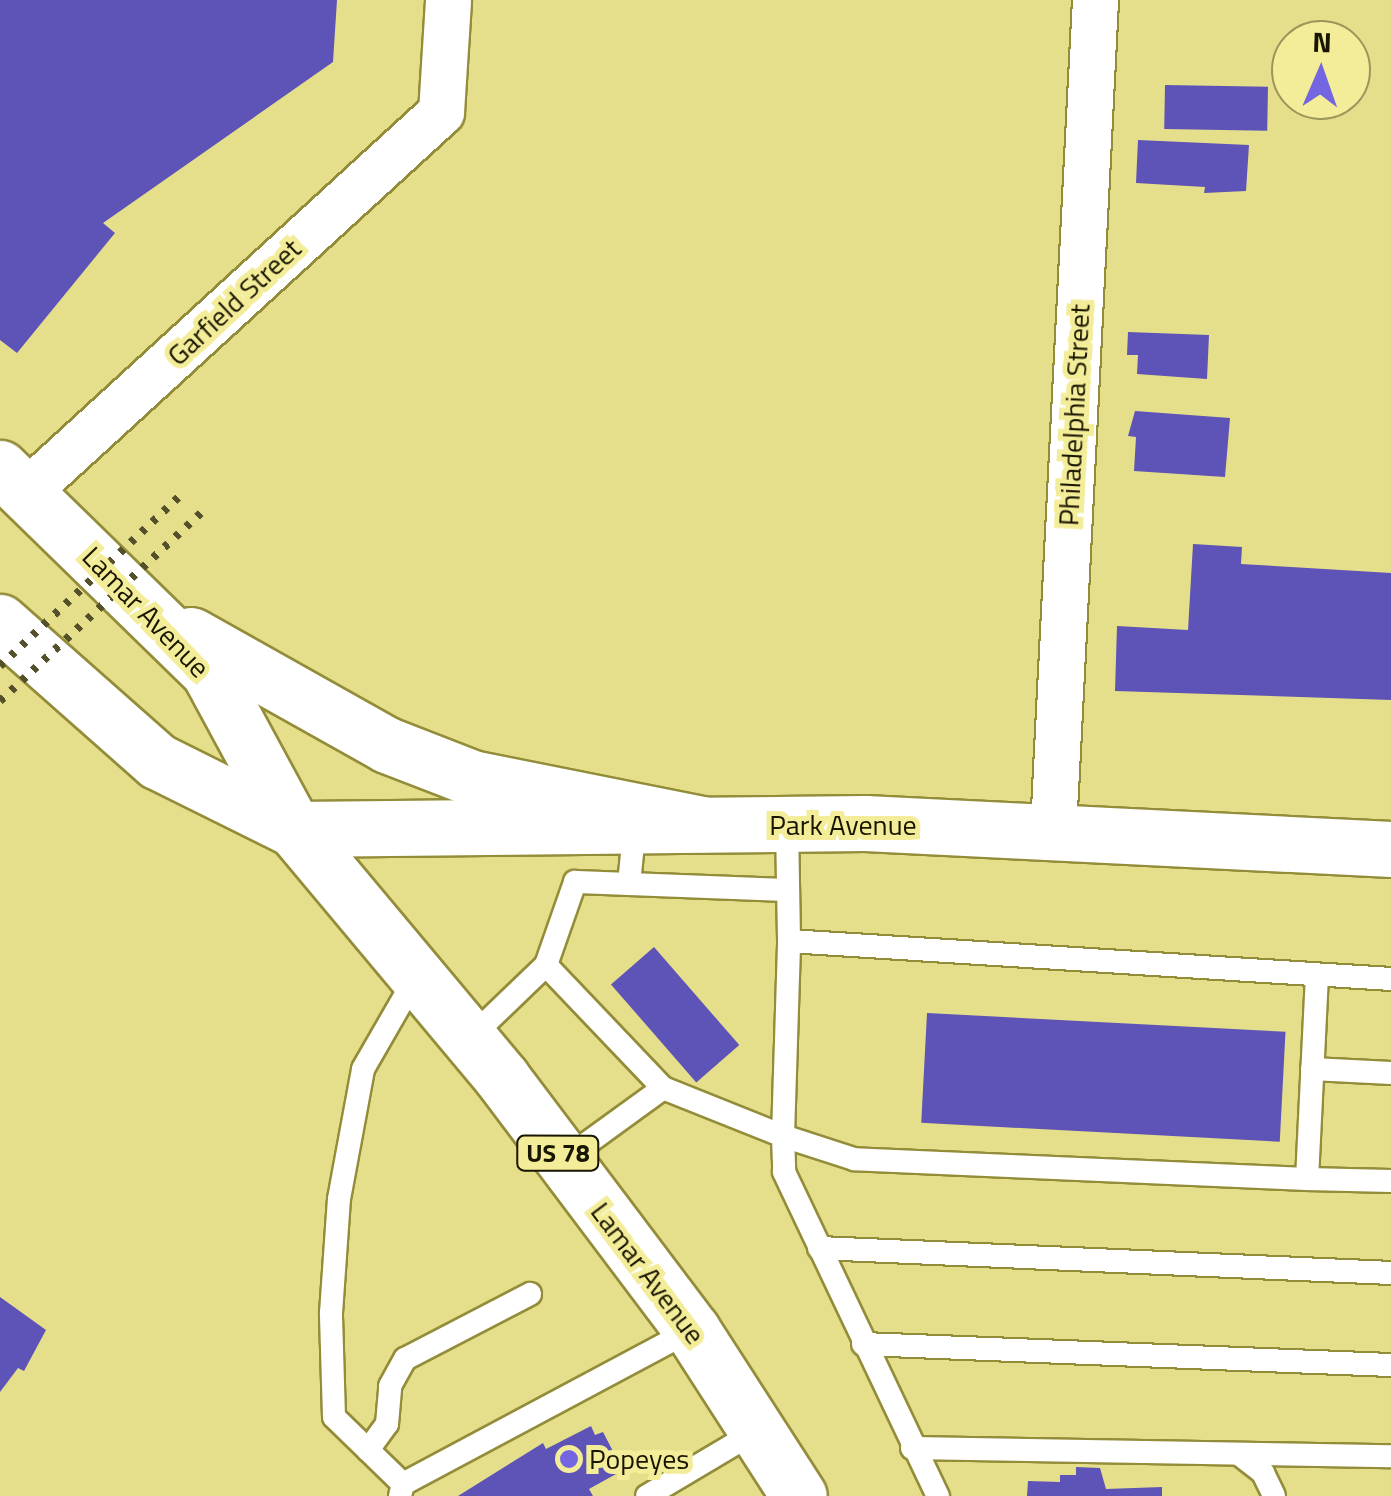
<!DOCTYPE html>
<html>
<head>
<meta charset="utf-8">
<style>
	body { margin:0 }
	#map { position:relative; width:1391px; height:1496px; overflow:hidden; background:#e5df8c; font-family:"Titillium Web",sans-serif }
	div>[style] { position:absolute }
	.building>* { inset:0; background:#5e53b6; transform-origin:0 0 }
	.roads { filter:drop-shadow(2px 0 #938c39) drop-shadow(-2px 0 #938c39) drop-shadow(0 2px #938c39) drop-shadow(0 -2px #938c39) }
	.lane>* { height:22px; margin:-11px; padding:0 11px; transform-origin:11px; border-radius:11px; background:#fff }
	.street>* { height:45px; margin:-22.5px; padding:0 22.5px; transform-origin:22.5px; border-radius:22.5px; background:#fff }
	.secondary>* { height:55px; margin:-27.5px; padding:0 27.5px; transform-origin:27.5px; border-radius:27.5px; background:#fff }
	.primary>* { height:55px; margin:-27.5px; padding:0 27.5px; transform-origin:27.5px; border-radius:27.5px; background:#fff }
	.rail>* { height:8px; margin-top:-4px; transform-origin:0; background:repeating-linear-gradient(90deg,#545029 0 5px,transparent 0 15px) }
	.dots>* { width:28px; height:28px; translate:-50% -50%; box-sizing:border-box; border:5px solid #f3ec98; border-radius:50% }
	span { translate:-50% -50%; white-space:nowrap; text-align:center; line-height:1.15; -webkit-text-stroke:10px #f3ec98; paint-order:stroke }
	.shield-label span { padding:2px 8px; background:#f3ec98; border:2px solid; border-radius:8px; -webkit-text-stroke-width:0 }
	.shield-label { font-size:25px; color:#181500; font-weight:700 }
	.street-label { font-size:28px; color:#181500 }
	.poi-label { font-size:28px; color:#181500 }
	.left { translate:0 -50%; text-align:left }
	.north { position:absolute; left:1271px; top:20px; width:100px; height:100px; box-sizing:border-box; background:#f3ec98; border:2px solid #9b965b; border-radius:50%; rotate:2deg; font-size:28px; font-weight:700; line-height:40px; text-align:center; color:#181500 }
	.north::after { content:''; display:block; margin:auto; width:35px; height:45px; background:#7466e1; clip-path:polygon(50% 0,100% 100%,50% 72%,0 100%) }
</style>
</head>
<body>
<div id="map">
	<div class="building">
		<div style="clip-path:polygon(0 0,337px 0,333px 62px,103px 223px,115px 233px,17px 353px,0 340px)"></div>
		<div style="left:1165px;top:85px;width:103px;height:44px;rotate:1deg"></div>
		<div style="clip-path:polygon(1138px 140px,1249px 145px,1246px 191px,1204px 193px,1205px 187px,1136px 183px)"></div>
		<div style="clip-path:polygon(1128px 332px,1209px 335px,1207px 379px,1137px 374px,1138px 355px,1127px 355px)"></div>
		<div style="clip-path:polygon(1135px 411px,1230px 418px,1225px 477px,1134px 471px,1136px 437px,1128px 436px)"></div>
		<div style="clip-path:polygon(1193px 544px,1242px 547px,1241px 564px,1391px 573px,1391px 700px,1115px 691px,1117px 626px,1188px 630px)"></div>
		<div style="left:654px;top:947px;width:130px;height:57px;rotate:49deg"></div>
		<div style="left:927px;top:1013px;width:359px;height:110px;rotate:3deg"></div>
		<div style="clip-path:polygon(0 1297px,46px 1330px,24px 1371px,18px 1368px,0 1392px)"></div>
		<div style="clip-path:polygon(591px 1426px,595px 1435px,603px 1432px,618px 1461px,611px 1465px,616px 1474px,589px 1489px,593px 1496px,458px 1496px,543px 1443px,546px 1449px)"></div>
		<div style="clip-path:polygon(1076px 1467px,1100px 1468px,1106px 1489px,1162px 1487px,1162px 1496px,1027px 1496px,1028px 1481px,1060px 1482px,1060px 1475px,1076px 1475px)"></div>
	</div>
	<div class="roads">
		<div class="lane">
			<div style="left:787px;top:825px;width:116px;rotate:89deg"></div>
			<div style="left:629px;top:884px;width:60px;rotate:-84.3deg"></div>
			<div style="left:1317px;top:975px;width:204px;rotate:92.8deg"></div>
			<div style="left:1307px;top:1179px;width:453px;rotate:-177.5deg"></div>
			<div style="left:854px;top:1159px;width:75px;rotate:-162.1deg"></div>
			<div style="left:783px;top:1136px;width:195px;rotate:-88.2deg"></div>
			<div style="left:789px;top:941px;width:603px;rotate:3.61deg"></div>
			<div style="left:469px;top:1039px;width:107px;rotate:-43.9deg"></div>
			<div style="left:1312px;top:1069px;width:79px;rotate:2.9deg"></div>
			<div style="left:663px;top:1088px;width:170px;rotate:-133.6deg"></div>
			<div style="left:546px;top:965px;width:88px;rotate:-70.7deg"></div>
			<div style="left:575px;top:882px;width:213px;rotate:2.2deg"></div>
			<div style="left:564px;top:1160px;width:122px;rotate:-36deg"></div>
			<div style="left:663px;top:1088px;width:129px;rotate:21.8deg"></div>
			<div style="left:783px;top:1136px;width:36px;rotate:88deg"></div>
			<div style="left:784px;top:1172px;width:359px;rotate:64.6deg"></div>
			<div style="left:1307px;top:1179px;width:84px;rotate:1.4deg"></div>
			<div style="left:819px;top:1248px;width:573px;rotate:2.5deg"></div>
			<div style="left:863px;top:1344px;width:528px;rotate:2.28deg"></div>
			<div style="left:912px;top:1448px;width:479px;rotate:1deg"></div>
			<div style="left:368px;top:1450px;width:32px;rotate:-54deg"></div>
			<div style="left:387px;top:1424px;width:38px;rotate:-85deg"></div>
			<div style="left:390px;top:1386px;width:31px;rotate:-61deg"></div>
			<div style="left:405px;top:1359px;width:141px;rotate:-27.5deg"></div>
			<div style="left:1239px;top:1454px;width:31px;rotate:38deg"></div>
			<div style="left:1263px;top:1473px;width:25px;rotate:64deg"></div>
			<div style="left:403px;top:1484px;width:96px;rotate:-135.8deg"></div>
			<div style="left:334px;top:1417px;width:104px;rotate:-91.7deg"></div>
			<div style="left:331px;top:1313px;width:114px;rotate:-86deg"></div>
			<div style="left:339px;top:1199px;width:132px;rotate:-79.5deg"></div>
			<div style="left:363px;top:1069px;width:106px;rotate:-60.1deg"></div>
			<div style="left:400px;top:1496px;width:12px;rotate:-76deg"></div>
			<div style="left:403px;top:1484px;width:327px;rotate:-28.1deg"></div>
			<div style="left:647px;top:1496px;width:131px;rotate:-30.7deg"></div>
		</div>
		<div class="street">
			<div style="left:27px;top:491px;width:561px;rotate:-42.47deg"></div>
			<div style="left:441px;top:112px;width:112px;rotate:-86.4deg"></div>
			<div style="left:1053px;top:829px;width:830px;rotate:-87.1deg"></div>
		</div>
		<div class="secondary">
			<div style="left:294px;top:829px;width:571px;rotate:-0.6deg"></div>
			<div style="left:865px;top:823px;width:527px;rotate:2.83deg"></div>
		</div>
		<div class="primary">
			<div style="left:0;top:468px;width:292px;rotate:44.3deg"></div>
			<div style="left:209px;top:672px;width:179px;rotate:61.6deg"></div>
			<div style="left:294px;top:829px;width:324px;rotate:50.1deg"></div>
			<div style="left:502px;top:1078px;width:316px;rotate:53deg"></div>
			<div style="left:692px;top:1330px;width:197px;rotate:57.2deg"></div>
			<div style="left:0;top:622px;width:210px;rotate:41.5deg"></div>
			<div style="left:157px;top:761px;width:153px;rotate:26.4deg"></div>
			<div style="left:191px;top:635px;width:225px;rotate:29.3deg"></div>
			<div style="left:387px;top:745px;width:91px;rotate:21.2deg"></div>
			<div style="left:472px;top:778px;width:236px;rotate:11.3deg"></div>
		</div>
	</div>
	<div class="rail">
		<div style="left:0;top:666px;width:250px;rotate:-43.4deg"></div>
		<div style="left:0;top:701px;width:277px;rotate:-43.1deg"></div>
	</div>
	<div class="dots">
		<div style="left:569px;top:1459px;background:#7466e1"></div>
	</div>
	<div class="shield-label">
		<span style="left:558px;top:1153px">US 78</span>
	</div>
	<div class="street-label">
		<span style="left:234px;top:302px;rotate:-43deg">Garfield Street</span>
		<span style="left:1074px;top:415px;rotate:-87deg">Philadelphia Street</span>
		<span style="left:146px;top:612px;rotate:46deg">Lamar Avenue</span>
		<span style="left:843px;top:825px">Park Avenue</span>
		<span style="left:648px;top:1273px;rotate:53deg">Lamar Avenue</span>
	</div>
	<div class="poi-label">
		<span class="left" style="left:589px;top:1459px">Popeyes</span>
	</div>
	<div class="north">N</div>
</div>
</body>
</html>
